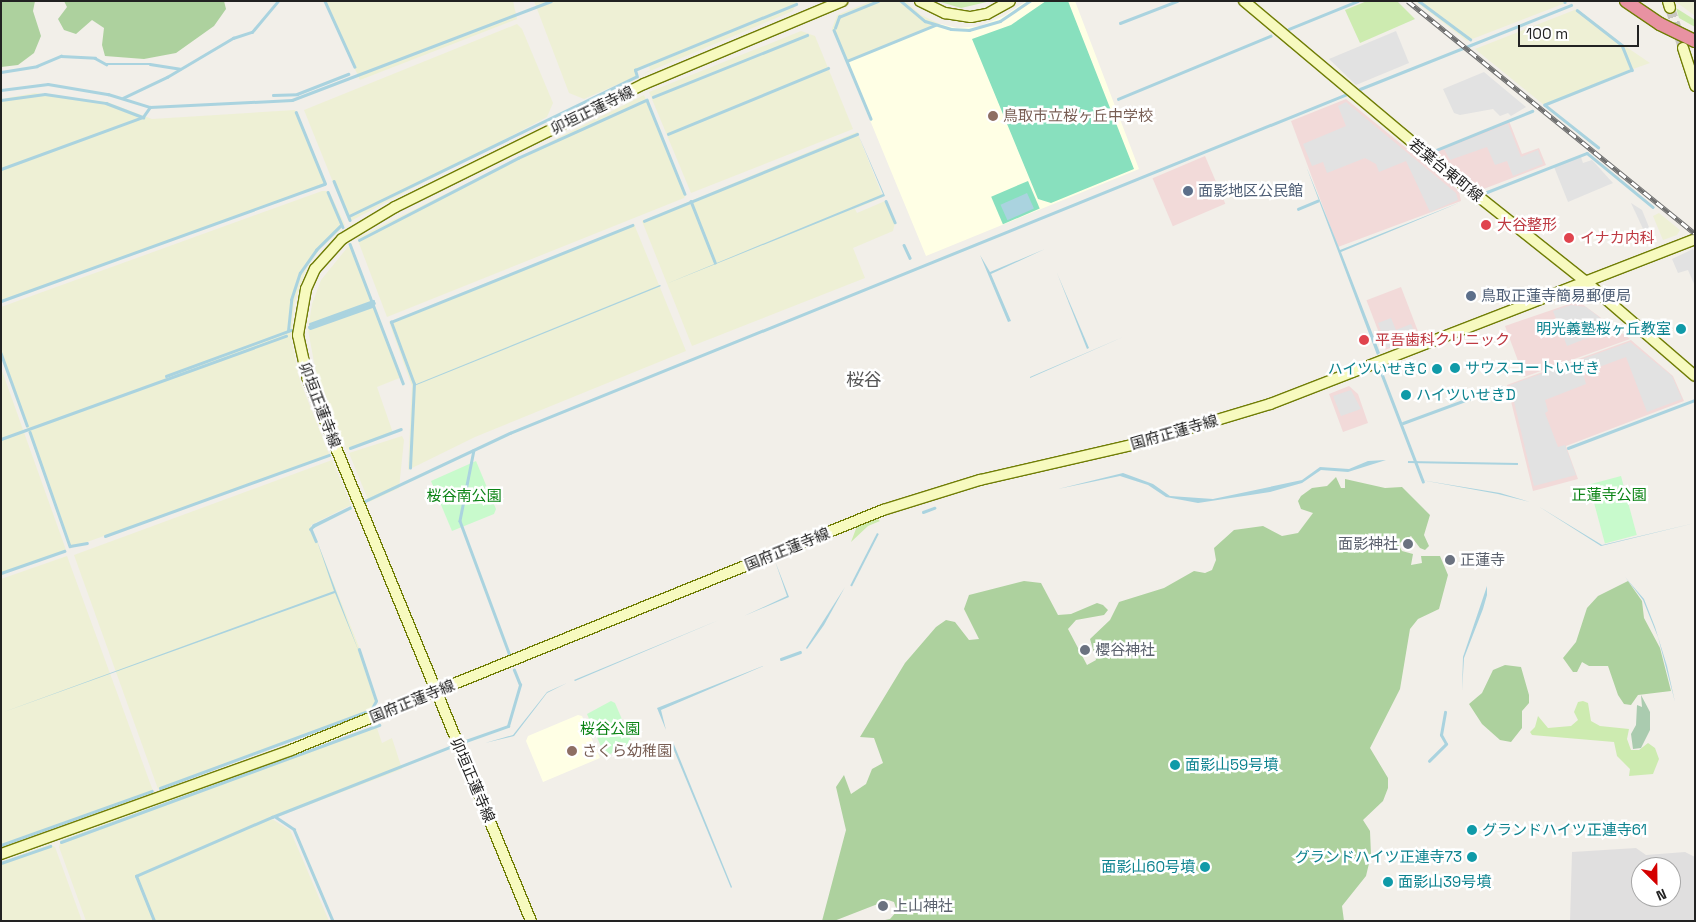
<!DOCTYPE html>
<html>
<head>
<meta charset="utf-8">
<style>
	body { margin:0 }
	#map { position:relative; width:1696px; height:922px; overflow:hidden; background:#f2efe9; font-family:"Space Grotesk","Noto Sans JP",sans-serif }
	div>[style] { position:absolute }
	.residential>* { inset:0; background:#e0dfdf }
	.commercial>* { inset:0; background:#f2dad9; transform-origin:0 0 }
	.education>* { inset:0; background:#ffffe5 }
	.farmland>* { inset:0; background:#eef0d5 }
	.grass>* { inset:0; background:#cdebb0 }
	.forest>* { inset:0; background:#add19e }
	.cemetery>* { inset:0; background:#aacbaf }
	.park>* { inset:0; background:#c8facc; transform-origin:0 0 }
	.pitch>* { inset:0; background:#88e0be; transform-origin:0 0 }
	.parking>* { inset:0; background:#e2e2e2 }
	.water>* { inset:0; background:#aad3df; transform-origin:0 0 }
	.stream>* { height:2.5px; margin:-1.25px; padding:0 1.25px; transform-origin:1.25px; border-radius:1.25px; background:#aad3df }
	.secondary-tunnel>* { height:10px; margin-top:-5px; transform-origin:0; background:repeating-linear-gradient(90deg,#c8c6c1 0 10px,transparent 0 15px) }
	.roads { filter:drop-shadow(1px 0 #707d05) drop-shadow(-1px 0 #707d05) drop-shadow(0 1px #707d05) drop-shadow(0 -1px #707d05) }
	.secondary>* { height:10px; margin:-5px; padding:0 5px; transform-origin:5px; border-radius:5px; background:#f7fabf }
	.highway>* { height:12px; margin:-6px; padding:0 6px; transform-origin:6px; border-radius:6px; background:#e892a2 }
	.rail>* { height:4.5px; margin-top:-2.25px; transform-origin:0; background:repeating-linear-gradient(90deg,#fff 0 8px,#707070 0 16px); box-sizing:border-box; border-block:1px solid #707070 }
	.dots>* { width:14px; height:14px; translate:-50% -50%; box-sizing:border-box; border:2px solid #fff; border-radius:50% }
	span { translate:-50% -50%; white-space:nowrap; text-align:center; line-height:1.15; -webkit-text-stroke:5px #fff; paint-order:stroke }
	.street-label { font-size:15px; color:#222 }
	.education-label { font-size:15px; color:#785e54 }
	.left { translate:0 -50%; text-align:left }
	.service-label { font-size:15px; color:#4e5e75 }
	.health-label { font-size:15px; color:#be3a42 }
	.culture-label { font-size:15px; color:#0d838f }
	.right { translate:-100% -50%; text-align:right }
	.park-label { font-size:15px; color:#0c8416 }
	.worship-label { font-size:15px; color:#5b616d }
	.quarter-label { font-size:18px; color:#555 }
	.frame { position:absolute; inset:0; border:2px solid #222; pointer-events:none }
	.north { position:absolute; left:1631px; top:857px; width:50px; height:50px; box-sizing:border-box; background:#fff; border:1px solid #a7a7a7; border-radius:50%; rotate:157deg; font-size:14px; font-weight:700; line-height:20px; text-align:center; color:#222 }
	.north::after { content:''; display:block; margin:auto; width:18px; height:22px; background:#d40000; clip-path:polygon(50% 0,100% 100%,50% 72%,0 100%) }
	.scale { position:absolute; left:1518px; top:25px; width:121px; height:22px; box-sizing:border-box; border:2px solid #222; border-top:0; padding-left:6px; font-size:15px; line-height:18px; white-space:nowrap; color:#222; -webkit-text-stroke:4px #fff; paint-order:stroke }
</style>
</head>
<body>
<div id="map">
	<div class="residential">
		<div style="clip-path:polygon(evenodd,1636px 848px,1646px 855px,1685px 852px,1695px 857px,1695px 921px,1570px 921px,1572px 852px,1636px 848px,1641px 867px,1671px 867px,1671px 897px,1641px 897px,1641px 867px)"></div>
	</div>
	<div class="commercial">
		<div style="clip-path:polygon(1346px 99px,1459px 191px,1461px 201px,1338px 247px,1291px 121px)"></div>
		<div style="clip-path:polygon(1509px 121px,1522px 154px,1539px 148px,1546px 165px,1481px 190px,1435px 151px)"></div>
		<div style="left:1205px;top:156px;width:52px;height:57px;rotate:67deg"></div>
		<div style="left:1401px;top:287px;width:53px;height:37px;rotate:69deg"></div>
		<div style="clip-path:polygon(1578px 301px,1630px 339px,1524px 377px,1505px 326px)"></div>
		<div style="clip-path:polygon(1631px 340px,1673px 376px,1684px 401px,1566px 446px,1578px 479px,1533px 491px,1507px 385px)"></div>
		<div style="clip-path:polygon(1349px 386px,1358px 394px,1368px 423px,1343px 432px,1329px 394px)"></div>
	</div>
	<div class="education">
		<div style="clip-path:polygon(1026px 1px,1075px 1px,1139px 169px,926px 256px,846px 62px,941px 24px,957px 28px,980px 26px,1004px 16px)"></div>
		<div style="clip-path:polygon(578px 715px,582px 716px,600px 758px,543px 782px,526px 741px,528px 736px)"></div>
	</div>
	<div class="farmland">
		<div style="clip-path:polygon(324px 1px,513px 1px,517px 19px,360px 80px)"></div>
		<div style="clip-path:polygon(534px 1px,797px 1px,793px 11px,643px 74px,650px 70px,649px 66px,637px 70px,637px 76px,584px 99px,569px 93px)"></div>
		<div style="clip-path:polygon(871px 1px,906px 1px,921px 15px,940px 24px,846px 62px,832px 29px,837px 15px)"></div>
		<div style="clip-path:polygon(1415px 1px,1568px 1px,1568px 2px,1467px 41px)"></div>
		<div style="clip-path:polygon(1674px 1px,1695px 1px,1695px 16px,1683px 7px)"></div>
		<div style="clip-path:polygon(1577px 9px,1620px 42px,1631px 69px,1544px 105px,1475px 49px)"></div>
		<div style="clip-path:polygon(517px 24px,522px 29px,553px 103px,547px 117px,349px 222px,304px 110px)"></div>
		<div style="clip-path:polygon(801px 31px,815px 36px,853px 129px,691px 193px,649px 92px)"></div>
		<div style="clip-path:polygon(1622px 44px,1650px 63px,1633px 69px)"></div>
		<div style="clip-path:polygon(35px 93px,107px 102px,152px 119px,295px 110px,327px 184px,1px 302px,1px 99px)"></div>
		<div style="clip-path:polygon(644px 95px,686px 194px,684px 198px,387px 317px,357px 238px)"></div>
		<div style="clip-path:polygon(857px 132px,883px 197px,855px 209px,857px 213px,885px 201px,895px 223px,893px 231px,853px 248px,865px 278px,692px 346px,642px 221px)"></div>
		<div style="clip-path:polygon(322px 191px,329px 191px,345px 225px,320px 249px,306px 269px,294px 304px,291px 339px,300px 381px,330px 456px,70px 548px,1px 355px,1px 307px)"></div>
		<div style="clip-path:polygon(1659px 213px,1680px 230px,1677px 235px,1663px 240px,1653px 216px)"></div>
		<div style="clip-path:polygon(634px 224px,686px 351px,475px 437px,408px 470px,412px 386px,389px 322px)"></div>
		<div style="clip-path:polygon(351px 243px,402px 377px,377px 387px,393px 433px,347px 450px,316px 373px,308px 330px,312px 304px,321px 280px)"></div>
		<div style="clip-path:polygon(1px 368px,66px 550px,1px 574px)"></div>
		<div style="clip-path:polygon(402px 436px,404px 440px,399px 488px,369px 502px,349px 453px)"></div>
		<div style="clip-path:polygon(332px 460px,351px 505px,311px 525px,312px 529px,361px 652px,377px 701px,372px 711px,158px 789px,74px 555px)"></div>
		<div style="clip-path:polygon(67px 556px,153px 791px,1px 847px,1px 579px)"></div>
		<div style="clip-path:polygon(376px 725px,382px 743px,392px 738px,402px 769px,272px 819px,290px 830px,329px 921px,86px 921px,59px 847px,61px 840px)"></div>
		<div style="clip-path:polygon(50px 844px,55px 847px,82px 921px,1px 921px,1px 862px)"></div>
	</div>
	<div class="grass">
		<div style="clip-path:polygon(937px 1px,991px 1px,961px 8px)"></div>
		<div style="clip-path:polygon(1367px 1px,1397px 1px,1415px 19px,1360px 43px,1345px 10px)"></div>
		<div style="clip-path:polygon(1676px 8px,1695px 20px,1695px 27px,1679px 18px)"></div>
		<div style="clip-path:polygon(876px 518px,880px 521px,868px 526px,851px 542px,857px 526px)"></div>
		<div style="clip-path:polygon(1583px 701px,1588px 703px,1591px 721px,1600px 726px,1629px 729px,1627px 739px,1631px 750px,1639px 750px,1648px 743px,1655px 748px,1659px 759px,1653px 774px,1629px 776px,1630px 769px,1617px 756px,1614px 742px,1532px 735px,1530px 732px,1535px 727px,1538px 716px,1548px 728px,1571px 726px,1578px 720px,1574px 712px,1578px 702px)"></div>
	</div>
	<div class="forest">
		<div style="clip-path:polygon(1px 1px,35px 1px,33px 11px,41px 36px,34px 53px,18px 65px,1px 67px)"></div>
		<div style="clip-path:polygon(64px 1px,224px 1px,226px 9px,214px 26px,176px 53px,144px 59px,105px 56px,102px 45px,104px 28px,92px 20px,76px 34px,64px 30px,58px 19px,67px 7px)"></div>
		<div style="clip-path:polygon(1336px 477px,1341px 488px,1345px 488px,1345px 479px,1385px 488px,1402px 487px,1430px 515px,1424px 535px,1429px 546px,1425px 550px,1420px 548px,1411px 536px,1398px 544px,1402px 551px,1413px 554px,1411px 565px,1422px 563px,1421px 556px,1440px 556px,1448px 575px,1439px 609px,1418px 619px,1410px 629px,1400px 689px,1370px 748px,1388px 778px,1388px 788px,1383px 801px,1363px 820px,1370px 831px,1371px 855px,1366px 876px,1342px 906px,1344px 921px,880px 921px,890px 919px,897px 911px,894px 902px,888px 900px,834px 921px,822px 921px,846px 830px,836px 787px,844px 775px,851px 794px,866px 784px,872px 769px,883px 763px,874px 738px,860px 737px,905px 663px,936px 627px,946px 620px,955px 622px,969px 640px,979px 639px,964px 609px,969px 595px,1024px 581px,1041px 583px,1058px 615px,1071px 614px,1097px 603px,1103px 605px,1108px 610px,1104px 615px,1076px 620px,1068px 629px,1087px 665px,1096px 660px,1090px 639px,1110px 620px,1119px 602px,1164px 588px,1194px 571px,1205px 573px,1212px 570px,1216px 560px,1214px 548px,1234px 530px,1263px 526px,1282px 536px,1298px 533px,1313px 513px,1301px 509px,1298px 501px,1301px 496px,1312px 488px,1327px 486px)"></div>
		<div style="clip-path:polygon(1628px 581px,1642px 601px,1644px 618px,1660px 648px,1671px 691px,1638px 695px,1631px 705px,1624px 704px,1618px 695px,1608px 666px,1589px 666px,1582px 662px,1577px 672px,1573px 672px,1563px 658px,1576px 642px,1587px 608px,1598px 596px)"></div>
		<div style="clip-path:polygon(1505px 665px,1521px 667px,1529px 695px,1529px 703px,1522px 711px,1522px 728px,1511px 742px,1500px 740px,1482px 724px,1469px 704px,1482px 693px,1493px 670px)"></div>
	</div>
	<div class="cemetery">
		<div style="clip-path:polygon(1641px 695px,1650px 712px,1650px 730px,1641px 748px,1633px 749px,1631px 734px,1636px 725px,1637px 705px,1642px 707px)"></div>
	</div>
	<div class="park">
		<div style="clip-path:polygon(476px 461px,496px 509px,494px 514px,452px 531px,431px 481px)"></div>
		<div style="left:1621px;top:476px;width:61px;height:33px;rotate:75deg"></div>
		<div style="clip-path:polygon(611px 701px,615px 703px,633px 745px,605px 756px,587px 714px)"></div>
	</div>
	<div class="pitch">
		<div style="clip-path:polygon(1046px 1px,1068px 1px,1134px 169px,1051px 203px,1038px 199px,972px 39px,1011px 25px)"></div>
		<div style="left:1028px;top:181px;width:30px;height:40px;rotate:67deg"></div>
	</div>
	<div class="parking">
		<div style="clip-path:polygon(1396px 31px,1409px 63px,1356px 85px,1329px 59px)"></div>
		<div style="clip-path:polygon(1484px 72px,1526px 107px,1511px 116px,1508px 113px,1500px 116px,1493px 109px,1460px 115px,1454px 113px,1443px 89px)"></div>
		<div style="clip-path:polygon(1346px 102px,1456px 193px,1458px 200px,1430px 212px,1406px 161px,1379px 172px,1376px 164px,1365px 158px,1327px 173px,1323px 162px,1312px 166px,1303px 144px,1346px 126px,1338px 106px)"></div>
		<div style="clip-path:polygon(1508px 124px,1521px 157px,1538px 150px,1543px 164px,1513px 176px,1507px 161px,1495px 165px,1487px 147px,1450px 160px,1444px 149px)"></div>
		<div style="clip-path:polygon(1581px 157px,1583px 163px,1592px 160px,1613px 183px,1568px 202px,1554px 167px)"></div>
		<div style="clip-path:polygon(1631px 203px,1642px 210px,1655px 242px,1650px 244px)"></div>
		<div style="clip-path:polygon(1693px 249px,1695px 252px,1695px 286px,1688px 270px,1678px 273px,1672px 259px)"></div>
		<div style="clip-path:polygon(1571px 305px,1586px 307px,1613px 328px,1567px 346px,1553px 311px)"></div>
		<div style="clip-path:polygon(1391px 318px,1396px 330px,1411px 324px,1416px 336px,1387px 348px,1378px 323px)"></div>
		<div style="clip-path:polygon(1630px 342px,1672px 376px,1682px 399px,1647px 412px,1626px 357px,1583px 373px,1586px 384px,1545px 400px,1548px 411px,1545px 413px,1558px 447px,1565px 445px,1576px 475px,1534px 486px,1510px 385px)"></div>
		<div style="clip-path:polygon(1351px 390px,1361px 409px,1341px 416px,1333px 396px)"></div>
	</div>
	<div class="water">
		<div style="clip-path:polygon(858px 134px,885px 196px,666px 284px,883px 194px)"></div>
		<div style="clip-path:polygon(1306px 166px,1340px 250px,1461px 202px,1341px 252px,1380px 353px,1377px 355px)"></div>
		<div style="left:1027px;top:193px;width:17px;height:29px;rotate:66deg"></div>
		<div style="clip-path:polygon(1045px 249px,991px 274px,1011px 321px,1008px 322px,980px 255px,990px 272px)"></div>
		<div style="clip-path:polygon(1057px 273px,1089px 348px,1087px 349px)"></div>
		<div style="clip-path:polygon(660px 285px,661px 286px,414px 386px,414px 385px)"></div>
		<div style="clip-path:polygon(1123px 337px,1030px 378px,1030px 377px)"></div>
		<div style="clip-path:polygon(1386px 460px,1348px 472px,1321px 470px,1302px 483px,1270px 492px,1198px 503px,1166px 497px,1148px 485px,1120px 476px,1058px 489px,1123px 473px,1153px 484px,1170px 496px,1213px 499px,1302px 480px,1320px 467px,1349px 469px,1368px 461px)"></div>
		<div style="left:1408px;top:461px;width:110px;height:2px;rotate:1deg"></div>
		<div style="clip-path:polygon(1421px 480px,1500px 493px,1530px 502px,1498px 494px)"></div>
		<div style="clip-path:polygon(351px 506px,352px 509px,314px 528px,312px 525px)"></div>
		<div style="clip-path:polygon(1538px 506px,1602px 545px,1695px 523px,1601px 546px)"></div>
		<div style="left:877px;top:533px;width:2px;height:59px;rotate:27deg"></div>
		<div style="clip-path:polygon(316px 538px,359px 652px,335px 593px,1px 713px,334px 591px)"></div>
		<div style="clip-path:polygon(775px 561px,789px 597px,744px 616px,787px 596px)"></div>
		<div style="clip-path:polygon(1625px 577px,1644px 599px,1655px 627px,1667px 666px,1675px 702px,1658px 637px,1643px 600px)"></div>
		<div style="clip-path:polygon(1487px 586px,1487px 595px,1483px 609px,1464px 658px,1462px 691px,1463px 657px)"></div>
		<div style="clip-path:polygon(845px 587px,824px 625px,807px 649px,806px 648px)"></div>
		<div style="clip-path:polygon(719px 620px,575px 681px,574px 680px)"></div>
		<div style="clip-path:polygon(768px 664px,661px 710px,666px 730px,657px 708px)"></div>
		<div style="clip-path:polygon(567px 683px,547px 693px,514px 736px,485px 743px,513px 735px,547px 692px)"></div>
		<div style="clip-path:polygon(673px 742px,732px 887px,731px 888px,671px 743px)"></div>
	</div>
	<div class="stream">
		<div style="left:325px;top:1px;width:72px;rotate:65.6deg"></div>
		<div style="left:901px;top:1px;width:31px;rotate:40deg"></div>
		<div style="left:925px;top:21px;width:27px;rotate:17deg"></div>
		<div style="left:951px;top:29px;width:18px;rotate:3deg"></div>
		<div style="left:969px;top:30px;width:32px;rotate:-16deg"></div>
		<div style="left:1000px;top:21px;width:36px;rotate:-34deg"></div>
		<div style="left:1419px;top:1px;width:64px;rotate:36.7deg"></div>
		<div style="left:1565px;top:1px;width:1px;rotate:90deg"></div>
		<div style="left:1577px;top:10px;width:57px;rotate:37.9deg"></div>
		<div style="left:1622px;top:45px;width:27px;rotate:68deg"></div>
		<div style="left:1632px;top:70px;width:94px;rotate:158.1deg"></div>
		<div style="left:1545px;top:105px;width:68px;rotate:38.4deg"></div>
		<div style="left:1120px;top:23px;width:61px;rotate:-21.1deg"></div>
		<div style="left:835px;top:28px;width:12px;rotate:-70deg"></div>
		<div style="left:839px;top:17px;width:42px;rotate:-22.3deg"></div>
		<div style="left:1289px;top:29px;width:74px;rotate:-22.1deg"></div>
		<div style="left:834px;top:30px;width:96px;rotate:67.4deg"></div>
		<div style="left:847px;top:61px;width:95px;rotate:-22.2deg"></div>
		<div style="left:1px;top:72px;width:36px;rotate:-9deg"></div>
		<div style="left:37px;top:66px;width:26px;rotate:-23deg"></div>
		<div style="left:61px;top:56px;width:34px;rotate:3deg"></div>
		<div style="left:95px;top:58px;width:13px;rotate:29deg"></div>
		<div style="left:106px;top:64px;width:44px"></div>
		<div style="left:150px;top:64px;width:30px;rotate:9deg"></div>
		<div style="left:637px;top:77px;width:7px;rotate:-106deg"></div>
		<div style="left:635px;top:70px;width:174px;rotate:-22.3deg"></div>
		<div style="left:1360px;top:89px;width:227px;rotate:-21.7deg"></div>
		<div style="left:1px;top:90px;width:47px;rotate:-7.3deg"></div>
		<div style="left:48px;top:84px;width:61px;rotate:9.5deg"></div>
		<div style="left:108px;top:94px;width:44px;rotate:17.2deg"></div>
		<div style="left:150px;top:107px;width:142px;rotate:-2.8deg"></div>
		<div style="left:292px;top:100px;width:277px;rotate:-20.9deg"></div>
		<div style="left:273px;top:95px;width:24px;rotate:-2deg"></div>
		<div style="left:297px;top:94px;width:55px;rotate:-21.4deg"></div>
		<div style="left:653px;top:97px;width:166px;rotate:-21.9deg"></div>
		<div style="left:123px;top:98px;width:49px;rotate:-25.5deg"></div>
		<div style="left:167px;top:77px;width:77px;rotate:-30.6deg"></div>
		<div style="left:233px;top:38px;width:20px;rotate:-18deg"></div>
		<div style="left:252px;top:32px;width:40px;rotate:-50deg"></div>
		<div style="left:1118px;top:99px;width:165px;rotate:-22.5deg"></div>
		<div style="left:1px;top:100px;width:44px;rotate:-7.8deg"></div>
		<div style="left:45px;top:94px;width:62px;rotate:8.4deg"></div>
		<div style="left:106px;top:103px;width:40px;rotate:21deg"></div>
		<div style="left:647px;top:100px;width:101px;rotate:68deg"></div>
		<div style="left:668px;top:134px;width:173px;rotate:-22.4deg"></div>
		<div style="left:1434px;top:151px;width:106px;rotate:-22.2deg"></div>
		<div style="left:1px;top:169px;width:151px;rotate:-20.1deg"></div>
		<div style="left:143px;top:117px;width:12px;rotate:-55deg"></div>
		<div style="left:334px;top:181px;width:42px;rotate:67.7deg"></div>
		<div style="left:328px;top:192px;width:38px;rotate:67deg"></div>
		<div style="left:1487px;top:192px;width:107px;rotate:-21.3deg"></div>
		<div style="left:1587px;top:153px;width:85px;rotate:39.3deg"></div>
		<div style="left:691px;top:201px;width:66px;rotate:68.5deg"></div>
		<div style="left:886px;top:201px;width:23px;rotate:67deg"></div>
		<div style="left:1298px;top:209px;width:21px;rotate:-23deg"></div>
		<div style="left:349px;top:216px;width:318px;rotate:-25.9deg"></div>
		<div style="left:644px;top:221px;width:230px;rotate:-22.2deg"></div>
		<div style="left:359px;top:240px;width:179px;rotate:-27.3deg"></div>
		<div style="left:518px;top:158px;width:141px;rotate:-24.4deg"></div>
		<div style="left:350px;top:244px;width:149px;rotate:69.1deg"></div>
		<div style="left:904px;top:245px;width:14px;rotate:65deg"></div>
		<div style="left:1px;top:301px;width:344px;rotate:-19.9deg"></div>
		<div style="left:325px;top:184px;width:77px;rotate:-112.2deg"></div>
		<div style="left:310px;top:324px;width:67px;rotate:-20.1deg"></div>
		<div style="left:309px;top:327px;width:69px;rotate:-20.3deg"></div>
		<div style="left:310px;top:328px;width:66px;rotate:-19.5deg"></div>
		<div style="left:288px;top:331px;width:31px;rotate:-84deg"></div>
		<div style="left:291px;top:300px;width:28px;rotate:-72deg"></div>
		<div style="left:300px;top:273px;width:28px;rotate:-55deg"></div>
		<div style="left:316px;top:250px;width:35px;rotate:-45deg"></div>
		<div style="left:1px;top:353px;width:77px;rotate:70.1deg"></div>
		<div style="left:1382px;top:374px;width:115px;rotate:69deg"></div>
		<div style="left:166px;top:376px;width:133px;rotate:-20.2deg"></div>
		<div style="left:1403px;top:423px;width:104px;rotate:-20.2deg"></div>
		<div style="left:30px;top:432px;width:121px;rotate:70.7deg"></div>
		<div style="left:70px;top:546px;width:17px;rotate:-10deg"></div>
		<div style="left:1px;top:439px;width:303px;rotate:-19.9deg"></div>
		<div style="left:350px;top:448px;width:54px;rotate:-20.4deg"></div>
		<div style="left:1568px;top:448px;width:136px;rotate:-20.7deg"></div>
		<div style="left:474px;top:450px;width:72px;rotate:101.2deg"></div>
		<div style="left:460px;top:521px;width:141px;rotate:69.6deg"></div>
		<div style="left:410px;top:468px;width:84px;rotate:-87.3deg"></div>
		<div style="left:414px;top:384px;width:66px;rotate:-110.4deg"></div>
		<div style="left:391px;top:322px;width:260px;rotate:-21.9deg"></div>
		<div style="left:361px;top:503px;width:165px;rotate:-25.2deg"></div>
		<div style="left:510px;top:433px;width:903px;rotate:-22.05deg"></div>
		<div style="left:923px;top:512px;width:12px;rotate:-20deg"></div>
		<div style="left:315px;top:525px;width:6px;rotate:135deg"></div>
		<div style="left:311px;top:529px;width:13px;rotate:67deg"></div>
		<div style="left:105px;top:536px;width:238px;rotate:-19.9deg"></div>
		<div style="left:1px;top:573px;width:67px;rotate:-19.2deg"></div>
		<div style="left:781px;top:659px;width:20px;rotate:-20deg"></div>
		<div style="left:460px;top:743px;width:51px;rotate:-19.5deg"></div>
		<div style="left:508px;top:726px;width:43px;rotate:-73.7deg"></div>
		<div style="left:520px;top:685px;width:16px;rotate:-112deg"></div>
		<div style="left:1429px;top:761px;width:24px;rotate:-45deg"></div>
		<div style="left:1446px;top:744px;width:10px;rotate:-119deg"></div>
		<div style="left:1441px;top:735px;width:23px;rotate:-80deg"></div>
		<div style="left:160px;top:788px;width:225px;rotate:-20.3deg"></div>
		<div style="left:371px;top:710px;width:10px;rotate:-61deg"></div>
		<div style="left:376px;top:701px;width:54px;rotate:-108.4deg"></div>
		<div style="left:276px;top:817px;width:22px;rotate:34deg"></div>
		<div style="left:294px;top:829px;width:100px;rotate:67deg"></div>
		<div style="left:61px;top:842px;width:339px;rotate:-20.2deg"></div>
		<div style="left:1px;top:845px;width:160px;rotate:-19.7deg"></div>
		<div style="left:1px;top:863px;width:52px;rotate:-19.1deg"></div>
		<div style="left:154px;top:921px;width:48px;rotate:-111.8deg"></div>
		<div style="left:136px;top:876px;width:148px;rotate:-23.5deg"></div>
		<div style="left:272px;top:817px;width:197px;rotate:-21.5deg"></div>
	</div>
	<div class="secondary-tunnel">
		<div style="left:1670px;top:8px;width:42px;rotate:72deg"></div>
	</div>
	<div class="roads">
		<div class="secondary">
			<div style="left:920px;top:1px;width:28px;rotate:26deg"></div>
			<div style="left:945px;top:13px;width:26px;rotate:9deg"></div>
			<div style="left:971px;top:17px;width:16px;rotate:-11deg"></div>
			<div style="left:987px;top:14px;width:26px;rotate:-29deg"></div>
			<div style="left:1244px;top:1px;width:268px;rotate:40deg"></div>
			<div style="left:1449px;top:173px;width:174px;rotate:38.5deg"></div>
			<div style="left:1585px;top:281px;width:145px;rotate:40.8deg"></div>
			<div style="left:1668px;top:1px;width:7px;rotate:74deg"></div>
			<div style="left:1683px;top:48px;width:40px;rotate:72deg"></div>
			<div style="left:1px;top:854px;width:308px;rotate:-19.7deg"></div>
			<div style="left:291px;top:750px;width:639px;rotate:-22.07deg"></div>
			<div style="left:883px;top:510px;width:102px;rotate:-17.2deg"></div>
			<div style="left:980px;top:480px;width:164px;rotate:-13deg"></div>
			<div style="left:1140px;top:443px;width:136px;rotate:-16.7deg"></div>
			<div style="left:1270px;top:404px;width:456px;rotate:-21.2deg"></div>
			<div style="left:531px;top:921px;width:585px;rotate:-112.4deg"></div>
			<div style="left:308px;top:380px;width:46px;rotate:-102.5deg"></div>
			<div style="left:298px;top:335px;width:47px;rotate:-80.1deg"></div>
			<div style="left:306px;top:289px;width:22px;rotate:-66deg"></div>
			<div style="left:315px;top:269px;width:40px;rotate:-48deg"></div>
			<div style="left:342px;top:239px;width:62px;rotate:-31.1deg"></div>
			<div style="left:395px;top:207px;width:278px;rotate:-26.3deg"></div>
			<div style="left:644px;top:84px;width:215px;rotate:-22.7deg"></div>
		</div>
		<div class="highway">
			<div style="left:1626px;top:1px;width:41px;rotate:34.1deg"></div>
			<div style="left:1660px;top:24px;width:39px;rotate:26deg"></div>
		</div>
	</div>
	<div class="rail">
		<div style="left:1408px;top:1px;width:369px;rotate:39deg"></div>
	</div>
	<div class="dots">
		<div style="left:993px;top:116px;background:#8d6e63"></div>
		<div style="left:1188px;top:191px;background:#5c6f8a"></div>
		<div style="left:1486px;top:225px;background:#e0444e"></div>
		<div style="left:1569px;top:238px;background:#e0444e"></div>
		<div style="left:1471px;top:296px;background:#5c6f8a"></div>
		<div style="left:1681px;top:329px;background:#0f9aa8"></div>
		<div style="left:1364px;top:340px;background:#e0444e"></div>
		<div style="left:1455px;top:368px;background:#0f9aa8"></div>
		<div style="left:1437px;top:369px;background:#0f9aa8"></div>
		<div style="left:1406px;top:395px;background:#0f9aa8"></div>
		<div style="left:1408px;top:544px;background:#6b7280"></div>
		<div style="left:1450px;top:560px;background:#6b7280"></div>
		<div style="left:1085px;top:650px;background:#6b7280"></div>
		<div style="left:572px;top:751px;background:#8d6e63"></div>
		<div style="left:1175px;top:765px;background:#0f9aa8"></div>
		<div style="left:1472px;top:830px;background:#0f9aa8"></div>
		<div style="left:1472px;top:857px;background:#0f9aa8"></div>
		<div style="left:1205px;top:867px;background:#0f9aa8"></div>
		<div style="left:1388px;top:882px;background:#0f9aa8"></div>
		<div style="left:883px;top:906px;background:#6b7280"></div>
	</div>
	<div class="street-label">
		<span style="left:592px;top:110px;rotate:-26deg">卯垣正蓮寺線</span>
		<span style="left:1446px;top:170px;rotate:39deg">若葉台東町線</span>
		<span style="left:320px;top:405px;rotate:69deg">卯垣正蓮寺線</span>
		<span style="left:1174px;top:432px;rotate:-16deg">国府正蓮寺線</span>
		<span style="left:787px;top:549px;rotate:-22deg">国府正蓮寺線</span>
		<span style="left:412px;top:701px;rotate:-22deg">国府正蓮寺線</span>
		<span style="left:473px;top:780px;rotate:67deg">卯垣正蓮寺線</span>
	</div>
	<div class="education-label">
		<span class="left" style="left:1003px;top:116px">鳥取市立桜ヶ丘中学校</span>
		<span class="left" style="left:582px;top:751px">さくら幼稚園</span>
	</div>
	<div class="service-label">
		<span class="left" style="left:1198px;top:191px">面影地区公民館</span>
		<span class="left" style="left:1481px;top:296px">鳥取正蓮寺簡易郵便局</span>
	</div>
	<div class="health-label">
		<span class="left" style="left:1497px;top:225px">大谷整形</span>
		<span class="left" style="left:1580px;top:238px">イナカ内科</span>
		<span class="left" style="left:1375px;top:340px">平吾歯科クリニック</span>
	</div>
	<div class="culture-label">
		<span class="right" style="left:1671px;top:329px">明光義塾桜ヶ丘教室</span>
		<span class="left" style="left:1465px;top:368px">サウスコートいせき</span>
		<span class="right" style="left:1427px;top:369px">ハイツいせきC</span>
		<span class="left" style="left:1416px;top:395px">ハイツいせきD</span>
		<span class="left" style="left:1185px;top:765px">面影山59号墳</span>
		<span class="left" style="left:1482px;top:830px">グランドハイツ正連寺61</span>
		<span class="right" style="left:1462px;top:857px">グランドハイツ正連寺73</span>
		<span class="right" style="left:1195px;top:867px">面影山60号墳</span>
		<span class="left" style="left:1398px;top:882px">面影山39号墳</span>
	</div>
	<div class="park-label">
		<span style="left:1609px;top:495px">正蓮寺公園</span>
		<span style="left:464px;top:496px">桜谷南公園</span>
		<span style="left:610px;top:729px">桜谷公園</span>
	</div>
	<div class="worship-label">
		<span class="right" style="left:1398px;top:544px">面影神社</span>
		<span class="left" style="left:1460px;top:560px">正蓮寺</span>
		<span class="left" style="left:1095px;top:650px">櫻谷神社</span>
		<span class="left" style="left:893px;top:906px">上山神社</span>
	</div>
	<div class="quarter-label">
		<span style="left:864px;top:380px">桜谷</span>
	</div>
	<div class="frame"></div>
	<div class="north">N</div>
	<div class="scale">100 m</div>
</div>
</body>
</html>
